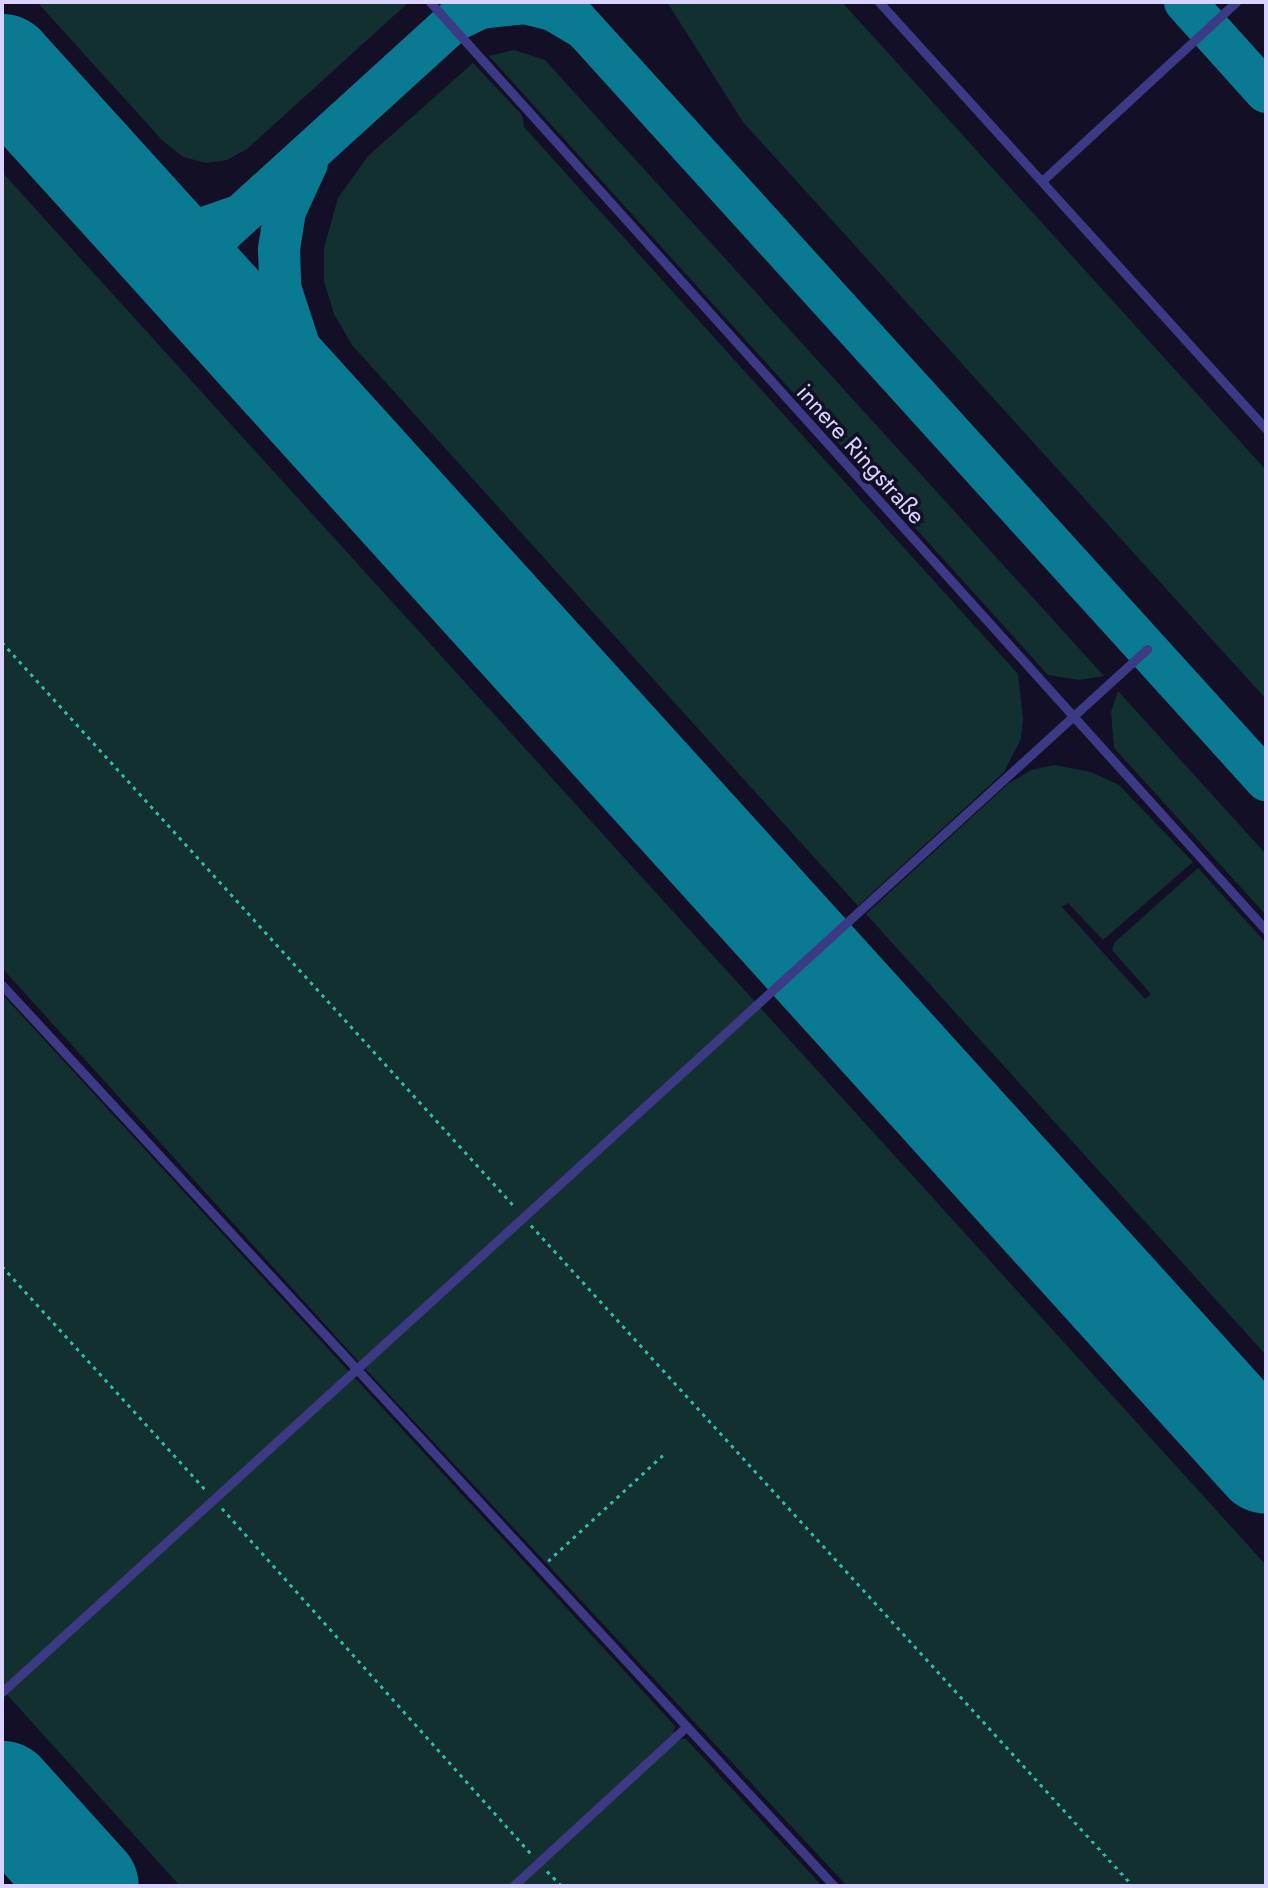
<!DOCTYPE html>
<html>
<head>
<meta charset="utf-8">
<style>
	body { margin:0 }
	#map { position:relative; width:1268px; height:1888px; overflow:hidden; background:#130f26; font-family:Jost,sans-serif }
	div>[style] { position:absolute }
	.green>* { inset:0; background:#12302f }
	.taxiway>* { height:42px; margin:-21px; padding:0 21px; transform-origin:21px; border-radius:21px; background:#0a7a92 }
	.runway>* { height:105px; margin:-52.5px; padding:0 52.5px; transform-origin:52.5px; border-radius:52.5px; background:#0a7a92 }
	.path>* { height:2.5px; margin-top:-1.25px; transform-origin:0; background:repeating-linear-gradient(90deg,#2fb8b0 0 3.5px,transparent 0 8.5px) }
	.service>* { height:9px; margin:-4.5px; padding:0 4.5px; transform-origin:4.5px; border-radius:4.5px; background:#3d3a85 }
	span { translate:-50% -50%; white-space:nowrap; text-align:center; line-height:1.15; -webkit-text-stroke:7px #130f26; paint-order:stroke }
	.street-label { font-size:24px; color:#d9d4ff }
	.frame { position:absolute; inset:0; border:4px solid #d9d4ff; pointer-events:none }
</style>
</head>
<body>
<div id="map">
	<div class="green">
		<div style="clip-path:polygon(37px 2px,409px 2px,247px 149px,227px 160px,206px 163px,183px 157px,162px 140px)"></div>
		<div style="clip-path:polygon(667px 2px,842px 2px,1266px 470px,1266px 699px,743px 122px)"></div>
		<div style="clip-path:polygon(514px 50px,545px 60px,1104px 676px,1079px 680px,1048px 675px,489px 56px)"></div>
		<div style="clip-path:polygon(473px 63px,522px 115px,524px 127px,1018px 674px,1023px 718px,1021px 739px,1004px 772px,858px 906px,352px 345px,334px 314px,324px 282px,324px 248px,338px 198px,368px 156px)"></div>
		<div style="clip-path:polygon(2px 172px,1266px 1565px,1266px 1886px,847px 1886px,358px 1361px,2px 968px)"></div>
		<div style="clip-path:polygon(1118px 691px,1266px 854px,1266px 915px,1114px 748px,1111px 712px)"></div>
		<div style="clip-path:polygon(1054px 765px,1091px 772px,1119px 785px,1193px 862px,1103px 940px,1068px 903px,1062px 907px,1145px 999px,1151px 994px,1112px 950px,1114px 943px,1198px 868px,1266px 943px,1266px 1355px,866px 914px,1008px 784px,1031px 770px)"></div>
		<div style="clip-path:polygon(2px 994px,675px 1726px,673px 1734px,509px 1886px,180px 1886px,2px 1689px)"></div>
		<div style="clip-path:polygon(685px 1738px,822px 1886px,519px 1886px,678px 1740px)"></div>
	</div>
	<div class="taxiway">
		<div style="left:560px;top:2px;width:1051px;rotate:47.78deg"></div>
		<div style="left:1185px;top:2px;width:121px;rotate:48deg"></div>
		<div style="left:454px;top:21px;width:30px;rotate:-26deg"></div>
		<div style="left:481px;top:8px;width:44px;rotate:-6.5deg"></div>
		<div style="left:525px;top:3px;width:29px;rotate:14deg"></div>
		<div style="left:553px;top:10px;width:35px;rotate:31deg"></div>
		<div style="left:307px;top:163px;width:53px;rotate:114.6deg"></div>
		<div style="left:285px;top:211px;width:39px;rotate:99deg"></div>
		<div style="left:279px;top:250px;width:37px;rotate:88deg"></div>
		<div style="left:280px;top:287px;width:87px;rotate:72deg"></div>
		<div style="left:307px;top:370px;width:99px;rotate:60.3deg"></div>
		<div style="left:129px;top:207px;width:51px;rotate:25.6deg"></div>
		<div style="left:175px;top:229px;width:26px"></div>
		<div style="left:201px;top:229px;width:37px;rotate:-19deg"></div>
		<div style="left:184px;top:267px;width:394px;rotate:-42.3deg"></div>
	</div>
	<div class="runway">
		<div style="left:2px;top:66px;width:1882px;rotate:47.82deg"></div>
		<div style="left:2px;top:1793px;width:125px;rotate:47.9deg"></div>
	</div>
	<div class="path">
		<div style="left:2px;top:642px;width:763px;rotate:47.76deg"></div>
		<div style="left:531px;top:1225px;width:894px;rotate:47.67deg"></div>
		<div style="left:2px;top:1266px;width:303px;rotate:47.7deg"></div>
		<div style="left:222px;top:1508px;width:463px;rotate:48.2deg"></div>
		<div style="left:548px;top:1561px;width:156px;rotate:-42.7deg"></div>
		<div style="left:547px;top:1871px;width:21px;rotate:45deg"></div>
	</div>
	<div class="service">
		<div style="left:430px;top:2px;width:1249px;rotate:47.99deg"></div>
		<div style="left:879px;top:2px;width:576px;rotate:47.81deg"></div>
		<div style="left:1042px;top:181px;width:264px;rotate:-42.7deg"></div>
		<div style="left:2px;top:985px;width:1226px;rotate:47.28deg"></div>
		<div style="left:2px;top:1692px;width:1549px;rotate:-42.33deg"></div>
		<div style="left:513px;top:1886px;width:236px;rotate:-42.6deg"></div>
	</div>
	<div class="street-label">
		<span style="left:861px;top:454px;rotate:48deg">innere Ringstraße</span>
	</div>
	<div class="frame"></div>
</div>
</body>
</html>
